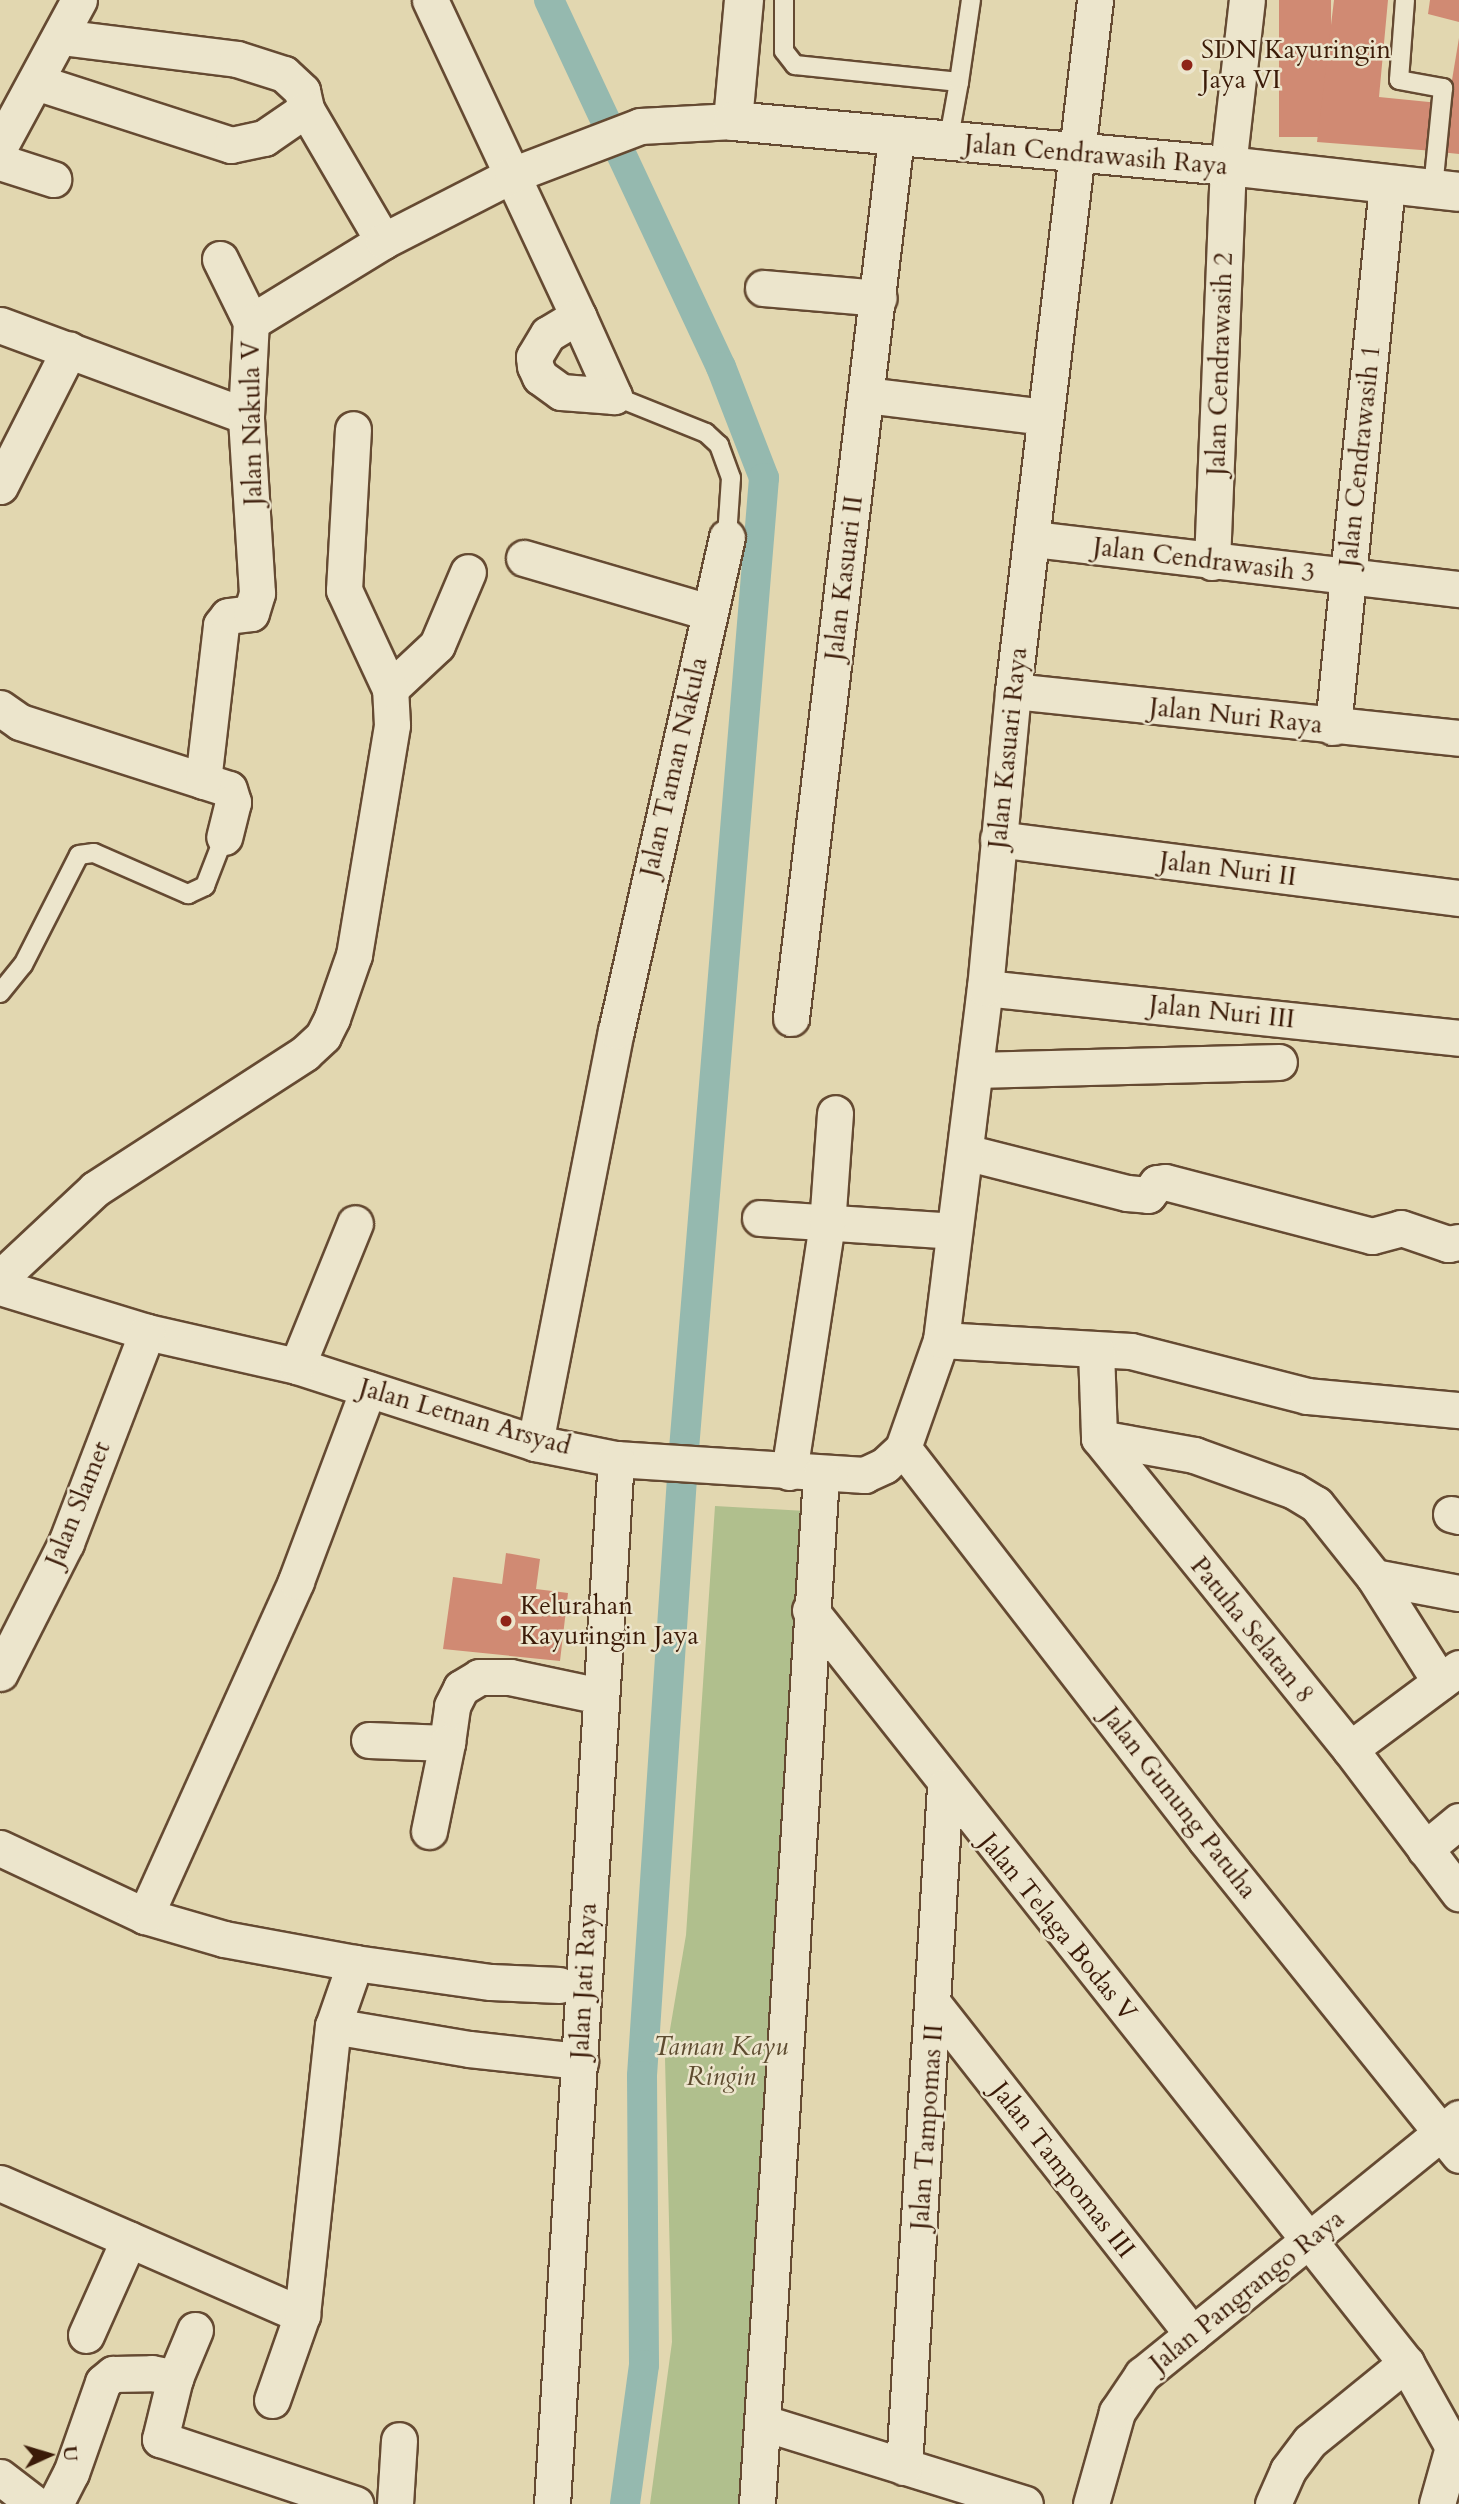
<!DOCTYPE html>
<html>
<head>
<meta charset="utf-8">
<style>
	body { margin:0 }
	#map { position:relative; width:1459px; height:2504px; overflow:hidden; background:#e2d7b0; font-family:Cardo,serif }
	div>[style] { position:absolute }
	.green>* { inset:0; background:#b0bf8d }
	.canal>* { height:30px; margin:-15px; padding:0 15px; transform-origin:15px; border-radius:15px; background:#95b9af }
	.building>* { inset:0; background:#d08a73; transform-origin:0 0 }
	.roads { filter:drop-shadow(2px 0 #654a32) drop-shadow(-2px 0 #654a32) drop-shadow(0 2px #654a32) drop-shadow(0 -2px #654a32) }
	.service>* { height:18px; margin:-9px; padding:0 9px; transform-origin:9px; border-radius:9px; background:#ece5cc }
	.minor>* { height:35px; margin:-17.5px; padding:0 17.5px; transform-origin:17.5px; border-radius:17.5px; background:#ece5cc }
	.tertiary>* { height:38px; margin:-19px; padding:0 19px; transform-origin:19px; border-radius:19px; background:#ece5cc }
	.dots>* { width:19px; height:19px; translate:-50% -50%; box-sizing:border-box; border:4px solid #ece5cc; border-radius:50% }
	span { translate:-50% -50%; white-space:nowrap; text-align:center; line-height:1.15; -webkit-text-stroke:5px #ece5cc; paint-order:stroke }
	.poi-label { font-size:26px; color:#3b1b08 }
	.left { translate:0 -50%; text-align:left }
	.street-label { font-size:26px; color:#3b1b08 }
	.park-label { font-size:26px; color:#5e4c30; font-style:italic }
	.north { position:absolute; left:14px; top:2420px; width:70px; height:70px; -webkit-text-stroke:5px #ece5cc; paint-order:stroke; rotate:86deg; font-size:19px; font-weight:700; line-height:28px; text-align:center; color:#3b1b08 }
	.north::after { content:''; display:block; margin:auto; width:24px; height:32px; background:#3b1b08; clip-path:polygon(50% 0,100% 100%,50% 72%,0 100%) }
</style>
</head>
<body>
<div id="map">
	<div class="green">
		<div style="clip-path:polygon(715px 1506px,806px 1511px,750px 2504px,650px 2504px,672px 2342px,665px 2059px,686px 1935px)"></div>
	</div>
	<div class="canal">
		<div style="left:549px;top:0;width:405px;rotate:64.9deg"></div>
		<div style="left:721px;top:367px;width:119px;rotate:68.8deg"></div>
		<div style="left:764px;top:478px;width:973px;rotate:94.71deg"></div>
		<div style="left:684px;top:1448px;width:629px;rotate:93.83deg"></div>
		<div style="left:642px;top:2076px;width:289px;rotate:89.6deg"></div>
		<div style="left:644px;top:2365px;width:140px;rotate:97.8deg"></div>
	</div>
	<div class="building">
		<div style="left:1279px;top:0;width:52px;height:137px"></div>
		<div style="clip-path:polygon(1334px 0,1388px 0,1379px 97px,1439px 103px,1434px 151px,1317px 142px)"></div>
		<div style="clip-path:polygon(1430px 0,1459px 0,1459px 22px,1428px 14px)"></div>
		<div style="clip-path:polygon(1459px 38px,1459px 154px,1440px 152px)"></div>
		<div style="clip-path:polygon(506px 1553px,540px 1559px,536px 1589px,568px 1593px,560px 1661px,443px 1649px,453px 1577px,502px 1584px)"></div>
	</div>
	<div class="roads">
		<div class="service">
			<div style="left:784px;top:0;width:51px;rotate:90deg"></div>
			<div style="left:784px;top:51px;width:18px;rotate:52deg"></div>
			<div style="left:795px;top:65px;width:165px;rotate:5.9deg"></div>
			<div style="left:959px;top:82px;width:62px;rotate:100.2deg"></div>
			<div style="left:1405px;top:0;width:80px;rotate:94.3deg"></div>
			<div style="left:1399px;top:80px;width:45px;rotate:10.3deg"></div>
			<div style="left:1443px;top:88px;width:101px;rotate:95.7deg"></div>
			<div style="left:959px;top:82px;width:83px;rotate:-81.7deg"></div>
			<div style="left:614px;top:396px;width:99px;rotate:21.9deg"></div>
			<div style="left:706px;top:433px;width:18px;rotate:43deg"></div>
			<div style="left:719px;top:445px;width:35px;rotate:70deg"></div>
			<div style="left:731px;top:478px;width:59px;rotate:93.9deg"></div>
			<div style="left:0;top:993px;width:36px;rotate:-51deg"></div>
			<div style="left:23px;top:965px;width:123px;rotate:-63deg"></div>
			<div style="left:79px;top:855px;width:15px;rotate:-8deg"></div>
			<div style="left:94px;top:853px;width:103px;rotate:23.6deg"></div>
			<div style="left:188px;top:894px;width:19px;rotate:-25deg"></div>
			<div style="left:205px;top:886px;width:53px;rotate:-68.8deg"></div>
		</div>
		<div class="minor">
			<div style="left:430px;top:0;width:349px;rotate:64.9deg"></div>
			<div style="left:578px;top:316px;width:88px;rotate:65.8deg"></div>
			<div style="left:614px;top:396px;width:53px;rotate:-175.7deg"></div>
			<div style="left:561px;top:392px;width:26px;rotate:-144deg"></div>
			<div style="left:540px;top:377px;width:12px;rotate:-114deg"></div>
			<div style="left:535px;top:366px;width:9px;rotate:-96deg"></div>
			<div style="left:534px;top:357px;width:27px;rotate:-59deg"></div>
			<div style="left:548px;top:334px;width:35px;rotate:-31deg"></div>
			<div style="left:61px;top:37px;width:177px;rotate:7.1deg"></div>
			<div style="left:237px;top:59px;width:49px;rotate:17.7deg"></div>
			<div style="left:284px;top:74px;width:25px;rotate:43deg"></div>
			<div style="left:302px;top:91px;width:18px;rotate:77deg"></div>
			<div style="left:306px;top:109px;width:153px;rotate:59.7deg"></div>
			<div style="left:36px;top:82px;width:205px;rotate:17.9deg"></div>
			<div style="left:231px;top:145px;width:34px;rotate:-12deg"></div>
			<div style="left:264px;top:138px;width:51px;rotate:-34.6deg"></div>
			<div style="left:0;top:146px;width:166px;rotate:-61.6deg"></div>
			<div style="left:0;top:162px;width:56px;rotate:17.8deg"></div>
			<div style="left:220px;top:259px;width:70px;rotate:63.8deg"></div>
			<div style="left:763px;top:288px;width:116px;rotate:4.9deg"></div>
			<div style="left:251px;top:322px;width:155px;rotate:-31.5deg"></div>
			<div style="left:383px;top:241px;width:145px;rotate:-27.1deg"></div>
			<div style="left:512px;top:175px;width:137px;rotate:-20.9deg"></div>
			<div style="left:640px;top:126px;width:93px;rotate:-3.1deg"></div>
			<div style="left:0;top:325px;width:262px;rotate:20.3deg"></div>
			<div style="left:866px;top:395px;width:180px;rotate:7deg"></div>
			<div style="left:0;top:486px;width:153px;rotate:-63.1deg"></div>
			<div style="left:1033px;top:539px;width:429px;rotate:6.7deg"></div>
			<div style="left:524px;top:558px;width:193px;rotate:16.3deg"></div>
			<div style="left:1212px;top:562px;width:396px;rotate:-87.7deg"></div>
			<div style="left:1228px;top:166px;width:167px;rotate:-83.5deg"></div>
			<div style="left:390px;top:689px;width:64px;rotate:-43.1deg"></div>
			<div style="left:437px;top:645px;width:79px;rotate:-67deg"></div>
			<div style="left:1013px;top:691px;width:448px;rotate:6deg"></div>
			<div style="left:0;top:708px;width:24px;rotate:35deg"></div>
			<div style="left:20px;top:722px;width:219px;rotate:17.8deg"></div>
			<div style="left:229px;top:789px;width:14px;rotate:73deg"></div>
			<div style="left:233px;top:802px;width:36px;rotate:104deg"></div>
			<div style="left:1333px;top:727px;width:545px;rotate:-84.31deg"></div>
			<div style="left:203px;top:781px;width:157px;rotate:-83.4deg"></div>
			<div style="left:221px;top:625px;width:11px;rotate:-52deg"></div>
			<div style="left:228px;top:616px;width:23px;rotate:-7deg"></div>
			<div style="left:251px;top:613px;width:21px;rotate:-73deg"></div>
			<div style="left:257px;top:593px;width:177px;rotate:-93.6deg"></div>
			<div style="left:246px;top:416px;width:94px;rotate:-87deg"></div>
			<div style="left:998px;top:839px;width:465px;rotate:7.3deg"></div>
			<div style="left:985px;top:988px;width:477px;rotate:6deg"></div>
			<div style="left:791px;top:1018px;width:887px;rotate:-83.2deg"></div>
			<div style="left:975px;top:1070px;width:304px;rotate:-1.5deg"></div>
			<div style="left:965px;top:1152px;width:167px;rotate:14.2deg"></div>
			<div style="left:1127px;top:1193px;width:21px;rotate:5deg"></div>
			<div style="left:1148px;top:1195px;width:15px;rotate:-53deg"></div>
			<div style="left:1157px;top:1183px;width:8px;rotate:-7deg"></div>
			<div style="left:1165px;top:1182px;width:214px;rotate:14.6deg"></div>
			<div style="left:1372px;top:1236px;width:30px;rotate:-15deg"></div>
			<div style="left:1401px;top:1228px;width:50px;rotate:18.8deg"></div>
			<div style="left:1448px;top:1244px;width:11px;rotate:-10deg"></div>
			<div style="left:760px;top:1218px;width:194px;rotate:3.8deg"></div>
			<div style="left:0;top:1278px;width:130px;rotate:-43.1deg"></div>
			<div style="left:95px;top:1189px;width:250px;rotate:-32.9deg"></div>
			<div style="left:305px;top:1053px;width:25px;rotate:-43deg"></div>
			<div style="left:323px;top:1036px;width:20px;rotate:-63deg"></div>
			<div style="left:332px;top:1018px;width:67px;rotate:-70.8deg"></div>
			<div style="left:354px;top:955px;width:233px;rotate:-80.6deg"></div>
			<div style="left:392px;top:725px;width:36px;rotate:-93deg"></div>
			<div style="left:390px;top:689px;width:109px;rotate:-114.9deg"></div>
			<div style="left:344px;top:590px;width:161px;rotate:-86.8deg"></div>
			<div style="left:0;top:1287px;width:154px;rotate:17deg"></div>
			<div style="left:147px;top:1332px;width:154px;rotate:12.8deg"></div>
			<div style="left:297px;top:1366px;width:250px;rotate:17.9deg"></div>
			<div style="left:535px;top:1443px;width:83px;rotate:11.2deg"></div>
			<div style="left:616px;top:1459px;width:249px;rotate:3.7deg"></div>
			<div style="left:864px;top:1475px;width:23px;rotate:-25deg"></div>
			<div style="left:885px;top:1465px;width:25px;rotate:-43deg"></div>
			<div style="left:903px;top:1448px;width:114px;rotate:-70.6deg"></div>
			<div style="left:941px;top:1340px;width:355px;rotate:-82.9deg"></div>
			<div style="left:985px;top:988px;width:298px;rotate:-84.6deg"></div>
			<div style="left:1013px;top:691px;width:696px;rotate:-83.23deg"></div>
			<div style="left:941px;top:1340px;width:190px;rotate:3.3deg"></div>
			<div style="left:1131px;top:1351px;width:182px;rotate:14.3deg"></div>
			<div style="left:1307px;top:1396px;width:153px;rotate:5.3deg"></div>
			<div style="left:1096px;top:1350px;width:88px;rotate:88deg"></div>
			<div style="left:1099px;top:1438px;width:400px;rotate:51.1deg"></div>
			<div style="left:1350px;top:1749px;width:181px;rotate:52.9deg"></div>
			<div style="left:297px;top:1366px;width:154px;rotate:-67.9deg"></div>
			<div style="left:1099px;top:1438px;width:97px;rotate:10.1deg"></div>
			<div style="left:1194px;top:1455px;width:106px;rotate:19.8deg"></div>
			<div style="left:1294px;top:1491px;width:26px;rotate:31deg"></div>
			<div style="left:1316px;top:1504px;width:93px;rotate:51.5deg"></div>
			<div style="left:1374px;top:1577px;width:124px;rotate:57.8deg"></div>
			<div style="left:535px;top:1443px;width:420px;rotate:-78.9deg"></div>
			<div style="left:616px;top:1031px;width:506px;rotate:-77.34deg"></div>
			<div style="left:903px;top:1448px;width:495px;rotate:52.3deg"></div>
			<div style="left:1206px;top:1840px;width:404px;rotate:51.2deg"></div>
			<div style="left:789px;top:1472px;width:250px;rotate:-81.3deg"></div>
			<div style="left:827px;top:1225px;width:112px;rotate:-85.9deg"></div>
			<div style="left:1451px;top:1514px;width:8px;rotate:14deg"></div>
			<div style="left:1374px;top:1577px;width:86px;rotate:10.7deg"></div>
			<div style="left:810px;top:1610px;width:960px;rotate:51.64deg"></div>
			<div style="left:1406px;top:2363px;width:96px;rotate:60.8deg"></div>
			<div style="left:1453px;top:2447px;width:59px;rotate:105.7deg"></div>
			<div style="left:0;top:1673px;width:146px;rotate:-63.1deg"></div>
			<div style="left:66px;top:1543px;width:226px;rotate:-69deg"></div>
			<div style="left:369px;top:1740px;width:78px;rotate:2.2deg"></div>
			<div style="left:447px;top:1743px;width:37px;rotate:-82deg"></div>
			<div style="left:452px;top:1706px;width:20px;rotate:-63deg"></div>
			<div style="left:461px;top:1688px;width:21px;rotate:-31deg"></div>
			<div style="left:479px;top:1677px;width:31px"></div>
			<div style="left:510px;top:1677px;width:93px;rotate:11.8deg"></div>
			<div style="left:1350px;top:1749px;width:136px;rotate:-36.6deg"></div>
			<div style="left:429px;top:1831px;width:90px;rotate:-78.4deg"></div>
			<div style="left:0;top:1848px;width:160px;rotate:25.1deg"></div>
			<div style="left:145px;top:1916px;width:82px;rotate:16.2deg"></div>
			<div style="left:224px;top:1939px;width:133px;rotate:10.4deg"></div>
			<div style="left:355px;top:1963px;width:137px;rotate:8deg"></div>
			<div style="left:491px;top:1982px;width:68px;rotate:2.5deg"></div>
			<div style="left:1425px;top:1849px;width:44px;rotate:-39.5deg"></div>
			<div style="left:145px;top:1916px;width:367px;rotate:-65.7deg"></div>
			<div style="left:296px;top:1581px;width:205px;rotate:-69.4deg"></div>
			<div style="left:935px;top:2006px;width:417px;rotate:51.9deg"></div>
			<div style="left:333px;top:2026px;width:138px;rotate:9.6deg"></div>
			<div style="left:469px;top:2049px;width:112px;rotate:6.2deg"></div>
			<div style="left:0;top:2183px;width:330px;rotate:23.6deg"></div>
			<div style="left:86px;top:2335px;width:105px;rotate:-65.9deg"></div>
			<div style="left:175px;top:2378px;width:52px;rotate:-67.4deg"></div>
			<div style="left:272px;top:2400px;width:90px;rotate:-70.6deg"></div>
			<div style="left:302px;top:2315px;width:291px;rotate:-83.9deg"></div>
			<div style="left:333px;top:2026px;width:67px;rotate:-70.8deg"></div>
			<div style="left:764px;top:2423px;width:273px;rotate:17.2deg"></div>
			<div style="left:904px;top:2467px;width:682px;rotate:-86.55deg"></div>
			<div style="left:0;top:2477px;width:44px;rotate:37.6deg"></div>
			<div style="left:55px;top:2504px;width:35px;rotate:-63deg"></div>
			<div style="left:71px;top:2473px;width:96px;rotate:-70.6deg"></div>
			<div style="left:103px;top:2382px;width:13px;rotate:-39deg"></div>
			<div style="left:113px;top:2374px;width:39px;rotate:-1deg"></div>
			<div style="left:152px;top:2373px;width:24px;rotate:12deg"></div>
			<div style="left:175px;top:2378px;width:63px;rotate:103.8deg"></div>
			<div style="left:160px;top:2439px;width:206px;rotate:18.4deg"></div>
			<div style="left:395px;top:2504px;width:64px;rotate:-86.4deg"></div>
			<div style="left:552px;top:2504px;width:1047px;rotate:-86.5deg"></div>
			<div style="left:757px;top:2504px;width:1032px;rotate:-86.44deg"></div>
			<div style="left:1091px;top:2504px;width:96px;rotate:-74.2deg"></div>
			<div style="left:1117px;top:2412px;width:45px;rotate:-56deg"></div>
			<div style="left:1142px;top:2375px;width:408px;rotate:-39deg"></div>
			<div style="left:1273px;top:2504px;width:37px;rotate:-66deg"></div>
			<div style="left:1288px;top:2470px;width:36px;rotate:-53deg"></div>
			<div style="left:1310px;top:2441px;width:124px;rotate:-39.1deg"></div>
		</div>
		<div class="tertiary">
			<div style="left:744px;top:0;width:121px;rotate:95.2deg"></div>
			<div style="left:733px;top:121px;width:497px;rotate:5.2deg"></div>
			<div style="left:1228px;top:166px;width:232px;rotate:6.4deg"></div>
		</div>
	</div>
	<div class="dots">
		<div style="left:1187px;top:65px;background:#8f2418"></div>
		<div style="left:506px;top:1621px;background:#8f2418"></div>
	</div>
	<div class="poi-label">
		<span class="left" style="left:1201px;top:65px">SDN Kayuringin<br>Jaya VI</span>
		<span class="left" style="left:520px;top:1621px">Kelurahan<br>Kayuringin Jaya</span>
	</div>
	<div class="street-label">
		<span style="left:1096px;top:155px;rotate:5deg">Jalan Cendrawasih Raya</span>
		<span style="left:1220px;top:364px;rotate:-88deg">Jalan Cendrawasih 2</span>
		<span style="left:252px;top:423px;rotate:-91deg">Jalan Nakula V</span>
		<span style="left:1360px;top:456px;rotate:-84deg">Jalan Cendrawasih 1</span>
		<span style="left:1204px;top:560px;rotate:7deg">Jalan Cendrawasih 3</span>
		<span style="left:844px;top:578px;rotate:-83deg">Jalan Kasuari II</span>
		<span style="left:1236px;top:716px;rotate:6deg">Jalan Nuri Raya</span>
		<span style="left:1008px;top:748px;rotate:-84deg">Jalan Kasuari Raya</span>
		<span style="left:674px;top:767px;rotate:-77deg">Jalan Taman Nakula</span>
		<span style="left:1228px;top:869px;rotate:7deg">Jalan Nuri II</span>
		<span style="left:1222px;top:1012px;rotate:6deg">Jalan Nuri III</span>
		<span style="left:465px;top:1417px;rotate:16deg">Jalan Letnan Arsyad</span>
		<span style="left:78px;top:1504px;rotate:-68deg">Jalan Slamet</span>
		<span style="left:1252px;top:1630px;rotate:51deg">Patuha Selatan 8</span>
		<span style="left:1179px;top:1803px;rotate:52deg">Jalan Gunung Patuha</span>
		<span style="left:1058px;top:1927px;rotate:51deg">Jalan Telaga Bodas V</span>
		<span style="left:584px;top:1981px;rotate:-87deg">Jalan Jati Raya</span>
		<span style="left:927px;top:2127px;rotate:-86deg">Jalan Tampomas II</span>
		<span style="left:1063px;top:2170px;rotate:52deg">Jalan Tampomas III</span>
		<span style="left:1247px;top:2291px;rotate:-39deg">Jalan Pangrango Raya</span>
	</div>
	<div class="park-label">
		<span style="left:721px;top:2062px">Taman Kayu<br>Ringin</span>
	</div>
	<div class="north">U</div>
</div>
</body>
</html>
